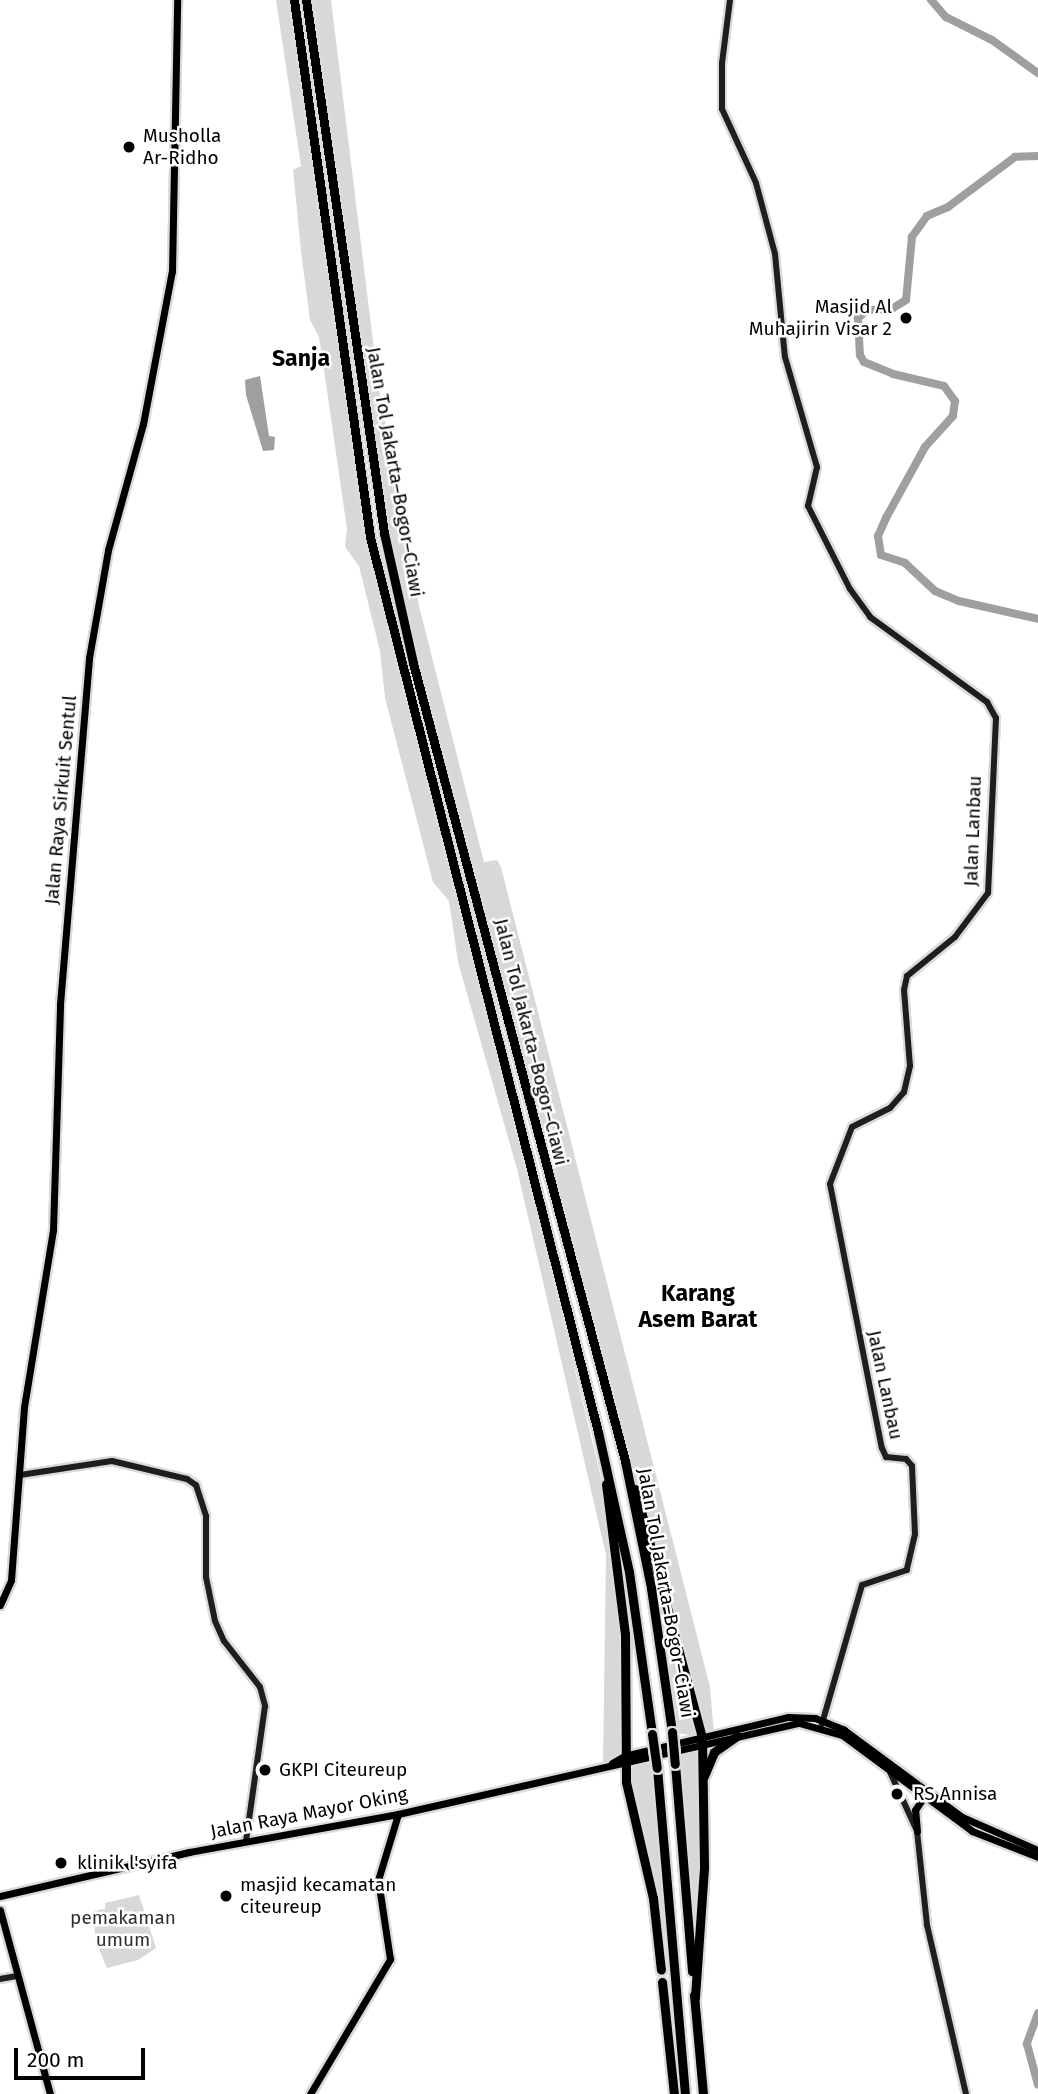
<!DOCTYPE html>
<html>
<head>
<meta charset="utf-8">
<style>
	body { margin:0 }
	#map { position:relative; width:1038px; height:2094px; overflow:hidden; background:#fff; font-family:"Fira Sans",sans-serif }
	div>[style] { position:absolute }
	.green>* { inset:0; background:#d8d8d8 }
	.water>* { inset:0; background:#9f9f9f }
	.river>* { height:8px; margin:-4px; padding:0 4px; transform-origin:4px; border-radius:4px; background:#9f9f9f }
	.roads { filter:drop-shadow(2px 0 #dbdbdb) drop-shadow(-2px 0 #dbdbdb) drop-shadow(0 2px #dbdbdb) drop-shadow(0 -2px #dbdbdb) }
	.secondary>* { height:6px; margin:-3px; padding:0 3px; transform-origin:3px; border-radius:3px; background:#1e1e1e }
	.primary>* { height:7px; margin:-3.5px; padding:0 3.5px; transform-origin:3.5px; border-radius:3.5px; background:#000 }
	.highway>* { height:9px; margin:-4.5px; padding:0 4.5px; transform-origin:4.5px; border-radius:4.5px; background:#000 }
	.bridges { filter:drop-shadow(2px 0 #dbdbdb) drop-shadow(-2px 0 #dbdbdb) drop-shadow(0 2px #dbdbdb) drop-shadow(0 -2px #dbdbdb) }
	.highway-bridge>* { height:9px; margin:-4.5px; padding:0 4.5px; transform-origin:4.5px; border-radius:4.5px; background:#000 }
	.dots>* { width:19px; height:19px; translate:-50% -50%; box-sizing:border-box; border:4px solid #fff; border-radius:50% }
	span { translate:-50% -50%; white-space:nowrap; text-align:center; line-height:1.15; -webkit-text-stroke:5px #fff; paint-order:stroke }
	.poi-label { font-size:19px; color:#000 }
	.left { translate:0 -50%; text-align:left }
	.right { translate:-100% -50%; text-align:right }
	.street-label { font-size:19px; color:#000 }
	.park-label { font-size:19px; color:#2f2f2f }
	.quarter-label { font-size:23px; color:#000; font-weight:700 }
	.scale { position:absolute; left:14px; top:2048px; width:131px; height:32px; box-sizing:border-box; border:4px solid #000; border-top:0; padding-left:9px; font-size:21px; line-height:24px; white-space:nowrap; color:#000; -webkit-text-stroke:5px #fff; paint-order:stroke }
</style>
</head>
<body>
<div id="map">
	<div class="green">
		<div style="clip-path:polygon(276px 0,294px 0,363px 492px,605px 1494px,629px 1572px,636px 1613px,625px 1755px,623px 1748px,612px 1763px,603px 1765px,606px 1555px,517px 1169px,458px 962px,449px 901px,433px 882px,385px 698px,380px 651px,359px 566px,345px 547px,347px 529px,324px 370px,319px 337px,310px 320px,301px 251px,293px 170px,301px 166px)"></div>
		<div style="clip-path:polygon(306px 0,331px 0,379px 390px,419px 606px,484px 862px,497px 860px,501px 867px,710px 1687px,714px 1734px,702px 1737px,672px 1732px,625px 1461px,384px 533px)"></div>
		<div style="clip-path:polygon(737px 1736px,718px 1748px,702px 1781px,704px 1868px,695px 1998px,674px 1751px)"></div>
		<div style="clip-path:polygon(655px 1756px,670px 1935px,659px 1938px,625px 1763px)"></div>
		<div style="clip-path:polygon(139px 1895px,156px 1948px,138px 1960px,107px 1968px,95px 1940px,94px 1911px,105px 1909px,105px 1903px)"></div>
	</div>
	<div class="water">
		<div style="clip-path:polygon(260px 376px,269px 436px,275px 437px,274px 450px,263px 451px,246px 395px,245px 380px)"></div>
	</div>
	<div class="river">
		<div style="left:931px;top:0;width:23px;rotate:49deg"></div>
		<div style="left:946px;top:17px;width:51px;rotate:26.6deg"></div>
		<div style="left:992px;top:40px;width:57px;rotate:35.7deg"></div>
		<div style="left:1038px;top:156px;width:23px;rotate:178deg"></div>
		<div style="left:1015px;top:157px;width:84px;rotate:143.3deg"></div>
		<div style="left:948px;top:207px;width:23px;rotate:157deg"></div>
		<div style="left:927px;top:216px;width:26px;rotate:126deg"></div>
		<div style="left:912px;top:237px;width:63px;rotate:95.4deg"></div>
		<div style="left:906px;top:300px;width:15px;rotate:148deg"></div>
		<div style="left:893px;top:308px;width:27px;rotate:174deg"></div>
		<div style="left:866px;top:311px;width:11px;rotate:139deg"></div>
		<div style="left:858px;top:318px;width:37px;rotate:87deg"></div>
		<div style="left:860px;top:355px;width:8px;rotate:60deg"></div>
		<div style="left:864px;top:362px;width:31px;rotate:22deg"></div>
		<div style="left:893px;top:374px;width:52px;rotate:13.2deg"></div>
		<div style="left:944px;top:386px;width:19px;rotate:54deg"></div>
		<div style="left:955px;top:401px;width:15px;rotate:98deg"></div>
		<div style="left:953px;top:416px;width:42px;rotate:132.1deg"></div>
		<div style="left:925px;top:447px;width:81px;rotate:118.8deg"></div>
		<div style="left:886px;top:518px;width:20px;rotate:114deg"></div>
		<div style="left:878px;top:536px;width:19px;rotate:81deg"></div>
		<div style="left:881px;top:555px;width:25px;rotate:18deg"></div>
		<div style="left:905px;top:563px;width:41px;rotate:43deg"></div>
		<div style="left:935px;top:591px;width:26px;rotate:23deg"></div>
		<div style="left:959px;top:601px;width:81px;rotate:12.8deg"></div>
		<div style="left:1038px;top:2013px;width:33px;rotate:110deg"></div>
		<div style="left:1027px;top:2044px;width:42px;rotate:75deg"></div>
	</div>
	<div class="roads">
		<div class="secondary">
			<div style="left:730px;top:0;width:64px;rotate:97.2deg"></div>
			<div style="left:722px;top:63px;width:46px;rotate:90deg"></div>
			<div style="left:722px;top:109px;width:81px;rotate:65.3deg"></div>
			<div style="left:756px;top:183px;width:73px;rotate:75deg"></div>
			<div style="left:775px;top:254px;width:103px;rotate:84.5deg"></div>
			<div style="left:785px;top:357px;width:115px;rotate:73.8deg"></div>
			<div style="left:817px;top:467px;width:40px;rotate:103deg"></div>
			<div style="left:808px;top:506px;width:93px;rotate:63.2deg"></div>
			<div style="left:850px;top:589px;width:34px;rotate:54deg"></div>
			<div style="left:870px;top:617px;width:145px;rotate:36deg"></div>
			<div style="left:987px;top:702px;width:18px;rotate:61deg"></div>
			<div style="left:996px;top:718px;width:175px;rotate:92.6deg"></div>
			<div style="left:988px;top:893px;width:55px;rotate:126.9deg"></div>
			<div style="left:955px;top:937px;width:62px;rotate:140.9deg"></div>
			<div style="left:907px;top:976px;width:14px;rotate:102deg"></div>
			<div style="left:904px;top:990px;width:76px;rotate:85.5deg"></div>
			<div style="left:910px;top:1066px;width:27px;rotate:103deg"></div>
			<div style="left:904px;top:1092px;width:21px;rotate:131deg"></div>
			<div style="left:890px;top:1108px;width:42px;rotate:153.4deg"></div>
			<div style="left:852px;top:1127px;width:61px;rotate:111.1deg"></div>
			<div style="left:830px;top:1184px;width:269px;rotate:78.9deg"></div>
			<div style="left:882px;top:1448px;width:10px;rotate:66deg"></div>
			<div style="left:886px;top:1457px;width:20px;rotate:6deg"></div>
			<div style="left:906px;top:1459px;width:9px;rotate:49deg"></div>
			<div style="left:912px;top:1466px;width:68px;rotate:87.5deg"></div>
			<div style="left:915px;top:1534px;width:37px;rotate:103deg"></div>
			<div style="left:907px;top:1570px;width:47px;rotate:161.6deg"></div>
			<div style="left:862px;top:1585px;width:145px;rotate:106.1deg"></div>
			<div style="left:20px;top:1475px;width:93px;rotate:-8.7deg"></div>
			<div style="left:112px;top:1461px;width:77px;rotate:13.5deg"></div>
			<div style="left:187px;top:1479px;width:11px;rotate:34deg"></div>
			<div style="left:196px;top:1485px;width:33px;rotate:72deg"></div>
			<div style="left:206px;top:1516px;width:61px;rotate:90deg"></div>
			<div style="left:206px;top:1577px;width:45px;rotate:78.4deg"></div>
			<div style="left:215px;top:1621px;width:22px;rotate:66deg"></div>
			<div style="left:224px;top:1641px;width:58px;rotate:52deg"></div>
			<div style="left:260px;top:1687px;width:20px;rotate:75deg"></div>
			<div style="left:265px;top:1706px;width:136px;rotate:98deg"></div>
			<div style="left:890px;top:1772px;width:65px;rotate:65.4deg"></div>
			<div style="left:917px;top:1831px;width:95px;rotate:83.9deg"></div>
			<div style="left:927px;top:1925px;width:173px;rotate:77deg"></div>
			<div style="left:0;top:1979px;width:17px;rotate:-10deg"></div>
		</div>
		<div class="primary">
			<div style="left:0;top:1605px;width:27px;rotate:-66deg"></div>
			<div style="left:11px;top:1580px;width:173px;rotate:-85.7deg"></div>
			<div style="left:24px;top:1407px;width:179px;rotate:-80.7deg"></div>
			<div style="left:53px;top:1230px;width:226px;rotate:-88.2deg"></div>
			<div style="left:60px;top:1004px;width:347px;rotate:-85.2deg"></div>
			<div style="left:89px;top:658px;width:110px;rotate:-80deg"></div>
			<div style="left:108px;top:550px;width:131px;rotate:-74.5deg"></div>
			<div style="left:143px;top:424px;width:156px;rotate:-79.3deg"></div>
			<div style="left:172px;top:271px;width:271px;rotate:-88.9deg"></div>
			<div style="left:612px;top:1763px;width:14px;rotate:-30deg"></div>
			<div style="left:624px;top:1756px;width:169px;rotate:-13.4deg"></div>
			<div style="left:788px;top:1717px;width:27px;rotate:2deg"></div>
			<div style="left:815px;top:1718px;width:31px;rotate:22deg"></div>
			<div style="left:844px;top:1730px;width:147px;rotate:36.4deg"></div>
			<div style="left:962px;top:1817px;width:83px;rotate:23.5deg"></div>
			<div style="left:917px;top:1831px;width:21px;rotate:-95deg"></div>
			<div style="left:915px;top:1810px;width:14px;rotate:-56deg"></div>
			<div style="left:0;top:1896px;width:194px;rotate:-13.1deg"></div>
			<div style="left:189px;top:1852px;width:212px;rotate:-10.3deg"></div>
			<div style="left:398px;top:1814px;width:411px;rotate:-12.8deg"></div>
			<div style="left:799px;top:1723px;width:45px;rotate:15.6deg"></div>
			<div style="left:842px;top:1735px;width:162px;rotate:36.4deg"></div>
			<div style="left:972px;top:1831px;width:71px;rotate:21.5deg"></div>
			<div style="left:0;top:1910px;width:191px;rotate:74.8deg"></div>
			<div style="left:310px;top:2094px;width:157px;rotate:-59.3deg"></div>
			<div style="left:390px;top:1959px;width:80px;rotate:-98.6deg"></div>
			<div style="left:378px;top:1880px;width:69px;rotate:-73.1deg"></div>
		</div>
		<div class="highway">
			<div style="left:294px;top:0;width:542px;rotate:81.94deg"></div>
			<div style="left:370px;top:537px;width:924px;rotate:75.71deg"></div>
			<div style="left:598px;top:1432px;width:143px;rotate:77.5deg"></div>
			<div style="left:629px;top:1572px;width:164px;rotate:81.9deg"></div>
			<div style="left:306px;top:0;width:539px;rotate:81.67deg"></div>
			<div style="left:384px;top:533px;width:133px;rotate:77.4deg"></div>
			<div style="left:413px;top:663px;width:826px;rotate:75.12deg"></div>
			<div style="left:625px;top:1461px;width:130px;rotate:78.4deg"></div>
			<div style="left:651px;top:1588px;width:146px;rotate:81.7deg"></div>
			<div style="left:606px;top:1484px;width:151px;rotate:82.8deg"></div>
			<div style="left:625px;top:1634px;width:148px;rotate:89.6deg"></div>
			<div style="left:626px;top:1782px;width:119px;rotate:76.9deg"></div>
			<div style="left:653px;top:1898px;width:72px;rotate:83.7deg"></div>
			<div style="left:635px;top:1489px;width:257px;rotate:74.9deg"></div>
			<div style="left:702px;top:1737px;width:131px;rotate:89.1deg"></div>
			<div style="left:704px;top:1868px;width:130px;rotate:94deg"></div>
			<div style="left:675px;top:1764px;width:208px;rotate:85.3deg"></div>
			<div style="left:657px;top:1768px;width:327px;rotate:85.1deg"></div>
			<div style="left:704px;top:1776px;width:26px;rotate:-67deg"></div>
			<div style="left:714px;top:1752px;width:28px;rotate:-35deg"></div>
			<div style="left:662px;top:1982px;width:113px;rotate:83.9deg"></div>
			<div style="left:694px;top:1995px;width:99px;rotate:84.8deg"></div>
		</div>
	</div>
	<div class="bridges">
		<div class="highway-bridge">
			<div style="left:672px;top:1732px;width:32px;rotate:85deg"></div>
			<div style="left:652px;top:1734px;width:34px;rotate:82deg"></div>
		</div>
	</div>
	<div class="dots">
		<div style="left:129px;top:147px;background:#000"></div>
		<div style="left:906px;top:318px;background:#000"></div>
		<div style="left:265px;top:1770px;background:#000"></div>
		<div style="left:897px;top:1794px;background:#000"></div>
		<div style="left:61px;top:1863px;background:#000"></div>
		<div style="left:226px;top:1896px;background:#000"></div>
	</div>
	<div class="poi-label">
		<span class="left" style="left:143px;top:147px">Musholla<br>Ar-Ridho</span>
		<span class="right" style="left:892px;top:318px">Masjid Al<br>Muhajirin Visar 2</span>
		<span class="left" style="left:279px;top:1770px">GKPI Citeureup</span>
		<span class="left" style="left:913px;top:1794px">RS Annisa</span>
		<span class="left" style="left:77px;top:1863px">klinik l'syifa</span>
		<span class="left" style="left:240px;top:1896px">masjid kecamatan<br>citeureup</span>
	</div>
	<div class="street-label">
		<span style="left:395px;top:472px;rotate:80deg">Jalan Tol Jakarta–Bogor–Ciawi</span>
		<span style="left:61px;top:800px;rotate:-85deg">Jalan Raya Sirkuit Sentul</span>
		<span style="left:973px;top:831px;rotate:-88deg">Jalan Lanbau</span>
		<span style="left:531px;top:1042px;rotate:76deg">Jalan Tol Jakarta–Bogor–Ciawi</span>
		<span style="left:885px;top:1385px;rotate:78deg">Jalan Lanbau</span>
		<span style="left:666px;top:1593px;rotate:80deg">Jalan Tol Jakarta–Bogor–Ciawi</span>
		<span style="left:309px;top:1813px;rotate:-11deg">Jalan Raya Mayor Oking</span>
	</div>
	<div class="park-label">
		<span style="left:123px;top:1929px">pemakaman<br>umum</span>
	</div>
	<div class="quarter-label">
		<span style="left:301px;top:358px">Sanja</span>
		<span style="left:698px;top:1306px">Karang<br>Asem Barat</span>
	</div>
	<div class="scale">200 m</div>
</div>
</body>
</html>
